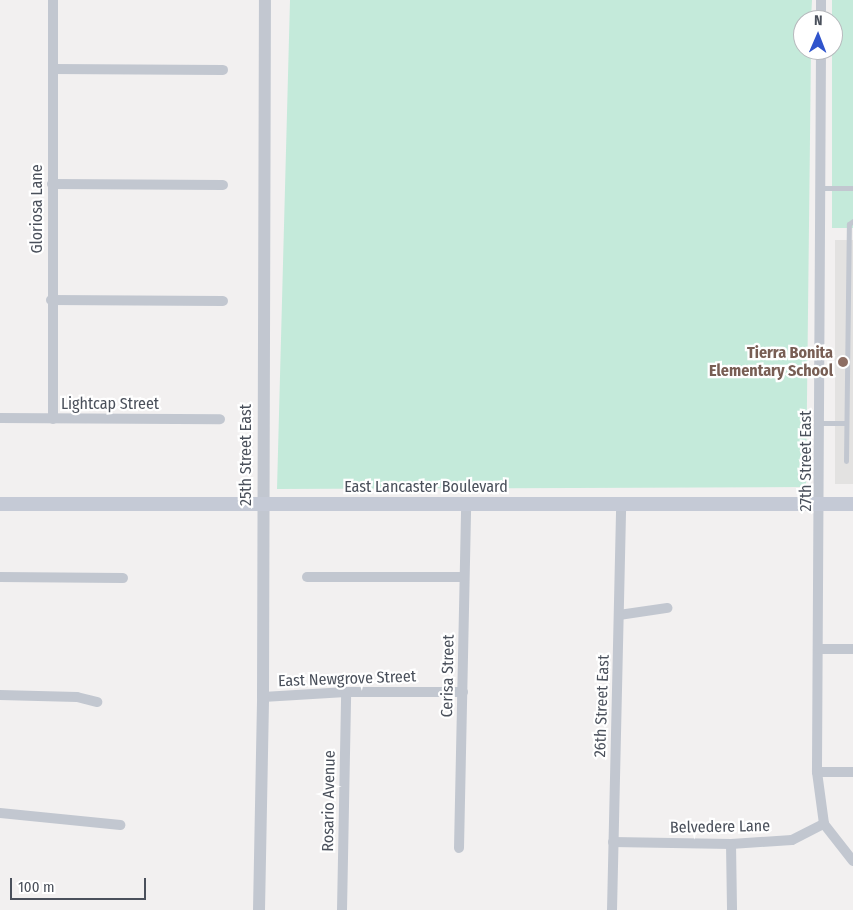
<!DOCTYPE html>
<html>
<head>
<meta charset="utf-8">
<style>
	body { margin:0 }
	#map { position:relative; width:853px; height:910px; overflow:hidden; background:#f2f0f0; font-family:"Fira Sans Condensed",sans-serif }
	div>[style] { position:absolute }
	.education>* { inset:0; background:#e3e2e1; transform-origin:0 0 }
	.green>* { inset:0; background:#c4eada; transform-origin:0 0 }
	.service>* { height:5px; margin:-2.5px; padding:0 2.5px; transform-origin:2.5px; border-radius:2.5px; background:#c2c7d0 }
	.minor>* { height:10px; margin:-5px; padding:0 5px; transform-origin:5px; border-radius:5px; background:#c2c7d0 }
	.tertiary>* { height:12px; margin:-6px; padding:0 6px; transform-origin:6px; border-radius:6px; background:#c2c7d0 }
	.secondary>* { height:14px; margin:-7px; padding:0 7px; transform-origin:7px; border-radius:7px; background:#c5cad6 }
	.dots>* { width:14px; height:14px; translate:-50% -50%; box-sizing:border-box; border:2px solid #fff; border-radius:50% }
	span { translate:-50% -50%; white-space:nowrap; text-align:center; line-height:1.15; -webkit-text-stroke:4.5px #fff; paint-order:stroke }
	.street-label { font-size:16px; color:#4a505b }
	.education-label { font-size:16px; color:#785e54; font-weight:700 }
	.right { translate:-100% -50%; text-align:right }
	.north { position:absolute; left:793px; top:10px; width:50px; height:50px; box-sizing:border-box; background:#fff; border:1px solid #b7b9bd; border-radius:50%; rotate:1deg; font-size:14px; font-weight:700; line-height:20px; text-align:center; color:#4a505b }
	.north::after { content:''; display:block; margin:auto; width:18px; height:22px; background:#3054cc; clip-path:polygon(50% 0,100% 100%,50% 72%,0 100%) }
	.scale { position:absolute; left:10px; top:878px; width:136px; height:22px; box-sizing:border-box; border:2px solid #4a505b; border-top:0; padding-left:6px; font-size:15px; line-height:18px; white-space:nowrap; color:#4a505b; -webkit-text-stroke:4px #fff; paint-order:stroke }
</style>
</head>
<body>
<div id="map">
	<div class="education">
		<div style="left:835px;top:240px;width:18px;height:244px"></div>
	</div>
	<div class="green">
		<div style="clip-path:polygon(290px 0,812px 0,811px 20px,803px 20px,803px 50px,811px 50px,806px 487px,277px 489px)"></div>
		<div style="left:832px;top:0;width:21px;height:228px"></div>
	</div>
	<div class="service">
		<div style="left:821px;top:188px;width:32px"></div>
		<div style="left:821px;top:423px;width:25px"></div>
		<div style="left:846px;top:461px;width:237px;rotate:-89.3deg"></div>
		<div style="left:849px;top:224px;width:5px;rotate:-37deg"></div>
	</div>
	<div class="minor">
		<div style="left:821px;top:20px;width:20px;rotate:-90deg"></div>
		<div style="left:821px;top:50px;width:722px;rotate:90.32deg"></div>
		<div style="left:817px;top:772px;width:52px;rotate:82.3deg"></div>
		<div style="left:824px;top:824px;width:47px;rotate:51.9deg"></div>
		<div style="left:53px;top:69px;width:170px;rotate:0.3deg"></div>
		<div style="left:52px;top:184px;width:171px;rotate:0.3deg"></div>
		<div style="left:51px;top:300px;width:172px;rotate:0.3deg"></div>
		<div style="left:0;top:418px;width:220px;rotate:0.3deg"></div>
		<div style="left:53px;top:419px;width:419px;rotate:-90deg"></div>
		<div style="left:0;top:577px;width:123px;rotate:0.5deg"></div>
		<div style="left:307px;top:577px;width:157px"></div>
		<div style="left:619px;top:615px;width:49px;rotate:-8.3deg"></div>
		<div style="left:819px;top:649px;width:34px"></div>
		<div style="left:0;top:695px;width:77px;rotate:1.5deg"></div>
		<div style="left:77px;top:697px;width:21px;rotate:14deg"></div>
		<div style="left:263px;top:697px;width:83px;rotate:-3.4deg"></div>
		<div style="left:346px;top:692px;width:117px"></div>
		<div style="left:817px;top:772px;width:36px"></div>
		<div style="left:0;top:813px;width:121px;rotate:5.7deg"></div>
		<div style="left:613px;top:842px;width:118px;rotate:1deg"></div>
		<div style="left:731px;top:844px;width:61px;rotate:-3.8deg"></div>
		<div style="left:792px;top:840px;width:36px;rotate:-27deg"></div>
		<div style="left:731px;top:844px;width:66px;rotate:89.1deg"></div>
		<div style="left:459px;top:848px;width:343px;rotate:-88.8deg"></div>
		<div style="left:342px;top:910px;width:218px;rotate:-88.9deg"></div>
		<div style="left:612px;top:910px;width:407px;rotate:-88.7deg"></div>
	</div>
	<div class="tertiary">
		<div style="left:259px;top:910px;width:213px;rotate:-88.9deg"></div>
		<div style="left:263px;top:697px;width:697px;rotate:-89.84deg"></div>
	</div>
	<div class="secondary">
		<div style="left:0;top:504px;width:853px"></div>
	</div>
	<div class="dots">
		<div style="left:843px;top:362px;background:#8d6e63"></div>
	</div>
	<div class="street-label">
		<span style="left:37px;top:209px;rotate:-90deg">Gloriosa Lane</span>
		<span style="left:110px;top:404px">Lightcap Street</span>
		<span style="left:246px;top:455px;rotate:-90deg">25th Street East</span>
		<span style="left:806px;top:461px;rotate:-90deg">27th Street East</span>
		<span style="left:426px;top:487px">East Lancaster Boulevard</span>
		<span style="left:448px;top:676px;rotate:-89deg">Cerisa Street</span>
		<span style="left:347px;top:679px;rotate:-2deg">East Newgrove Street</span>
		<span style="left:602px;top:706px;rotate:-88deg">26th Street East</span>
		<span style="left:329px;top:801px;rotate:-89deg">Rosario Avenue</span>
		<span style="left:720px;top:827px;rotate:-1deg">Belvedere Lane</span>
	</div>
	<div class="education-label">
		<span class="right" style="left:833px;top:362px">Tierra Bonita<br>Elementary School</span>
	</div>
	<div class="north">N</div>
	<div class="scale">100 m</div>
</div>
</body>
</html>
